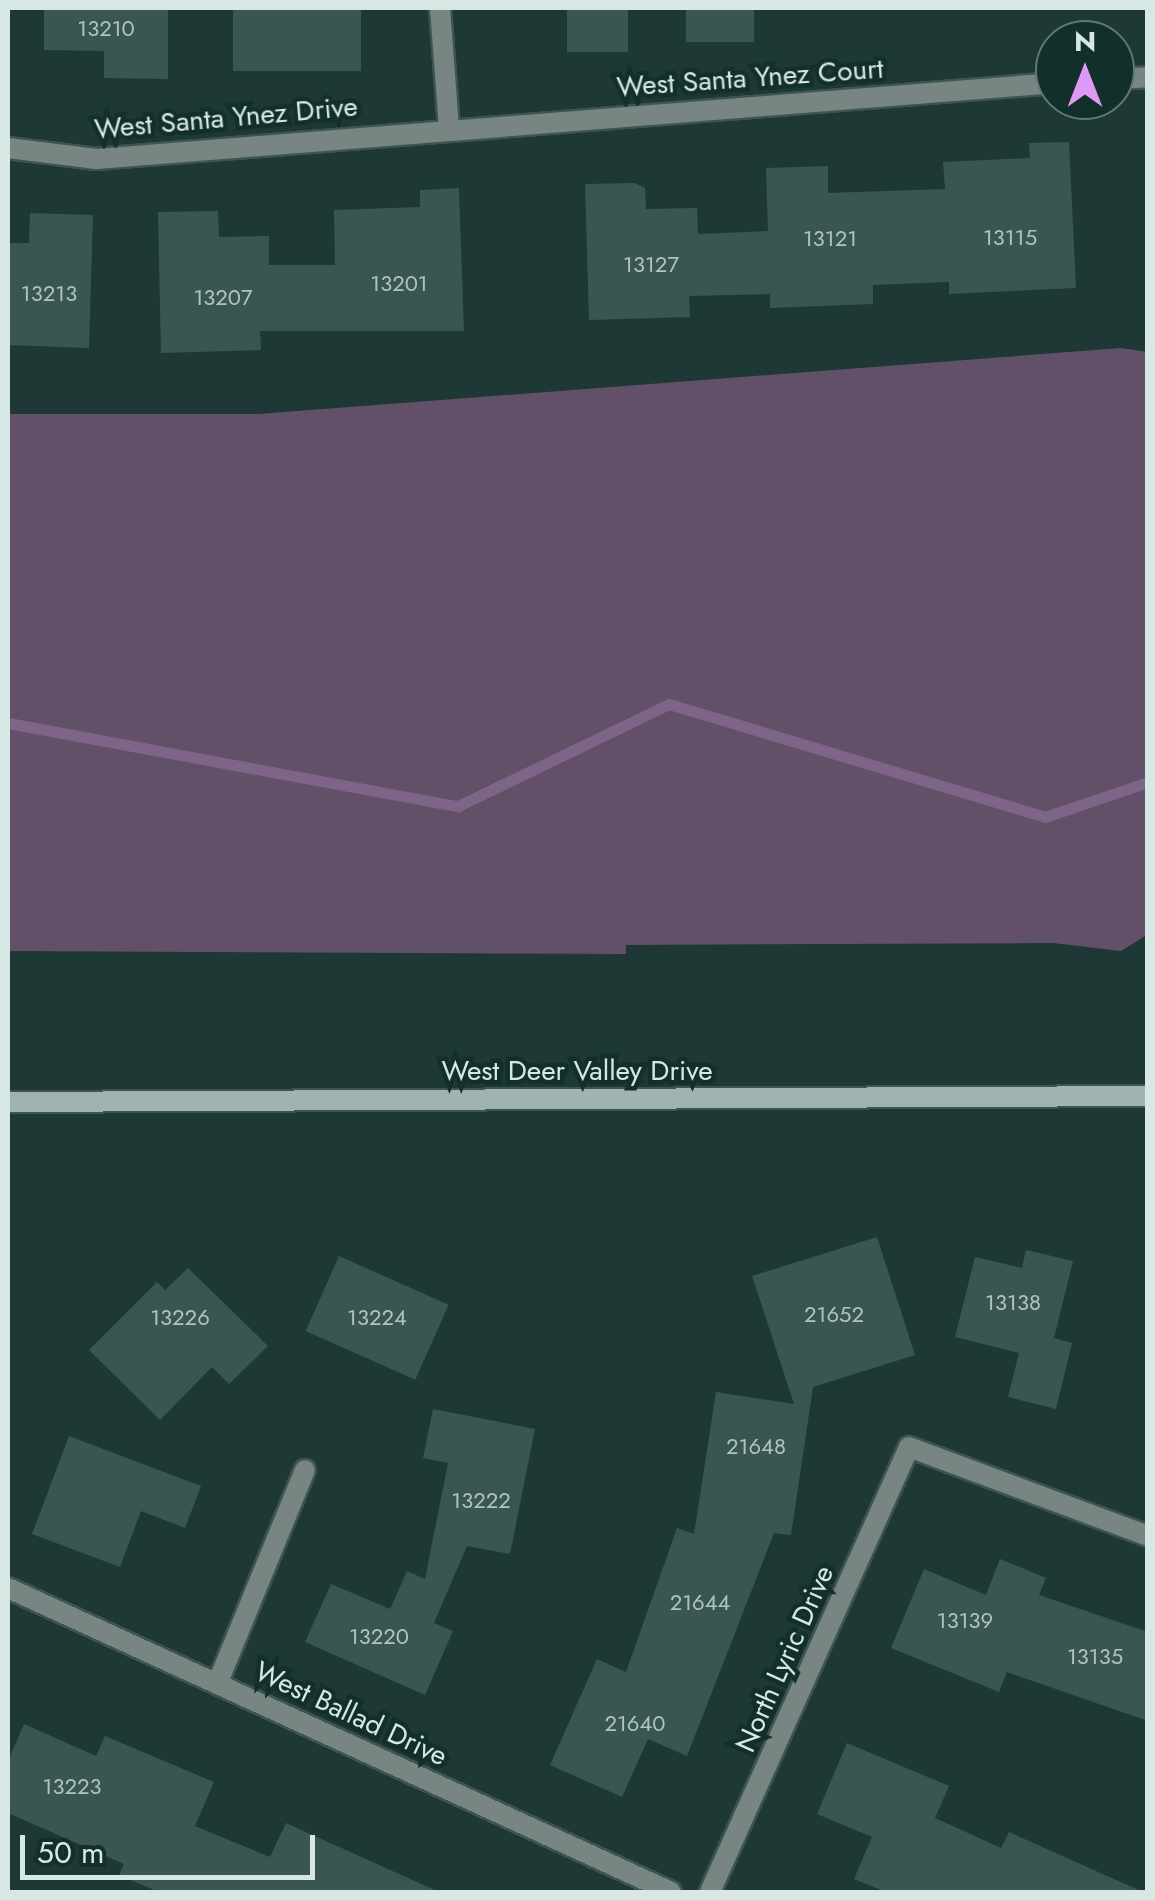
<!DOCTYPE html>
<html>
<head>
<meta charset="utf-8">
<style>
	body { margin:0 }
	#map { position:relative; width:1155px; height:1900px; overflow:hidden; background:#1e3935; font-family:Jost,sans-serif }
	div>[style] { position:absolute }
	.green>* { inset:0; background:#625068 }
	.stream>* { height:11px; margin:-5.5px; padding:0 5.5px; transform-origin:5.5px; border-radius:5.5px; background:#7e6587 }
	.building>* { inset:0; background:#3a5652; transform-origin:0 0 }
	.roads { filter:drop-shadow(2px 0 #3c5551) drop-shadow(-2px 0 #3c5551) drop-shadow(0 2px #3c5551) drop-shadow(0 -2px #3c5551) }
	.street>* { height:20px; margin:-10px; padding:0 10px; transform-origin:10px; border-radius:10px; background:#788583 }
	.secondary>* { height:20px; margin:-10px; padding:0 10px; transform-origin:10px; border-radius:10px; background:#9fb3b0 }
	span { translate:-50% -50%; white-space:nowrap; text-align:center; line-height:1.15; -webkit-text-stroke:9px #132f2b; paint-order:stroke }
	.number-label { font-size:22px; color:#b0c3c0 }
	.number-label span { -webkit-text-stroke-width:0 }
	.street-label { font-size:28px; color:#d7e7e4 }
	.frame { position:absolute; inset:0; border:10px solid #d7e7e4; pointer-events:none }
	.north { position:absolute; left:1035px; top:20px; width:100px; height:100px; box-sizing:border-box; background:#132f2b; border:2px solid #617975; border-radius:50%; rotate:0deg; font-size:28px; font-weight:700; line-height:40px; text-align:center; color:#d7e7e4 }
	.north::after { content:''; display:block; margin:auto; width:35px; height:45px; background:#dd99f4; clip-path:polygon(50% 0,100% 100%,50% 72%,0 100%) }
	.scale { position:absolute; left:20px; top:1835px; width:295px; height:45px; box-sizing:border-box; border:5px solid #d7e7e4; border-top:0; padding-left:12px; font-size:30px; line-height:35px; white-space:nowrap; color:#d7e7e4; -webkit-text-stroke:8px #132f2b; paint-order:stroke }
</style>
</head>
<body>
<div id="map">
	<div class="green">
		<div style="clip-path:polygon(1121px 348px,1148px 352px,1148px 934px,1121px 951px,1053px 943px,626px 945px,626px 954px,8px 951px,8px 414px,258px 414px)"></div>
	</div>
	<div class="stream">
		<div style="left:8px;top:723px;width:458px;rotate:10.5deg"></div>
		<div style="left:458px;top:806px;width:234px;rotate:-25.8deg"></div>
		<div style="left:669px;top:704px;width:393px;rotate:16.7deg"></div>
		<div style="left:1045px;top:817px;width:109px;rotate:-18.8deg"></div>
	</div>
	<div class="building">
		<div style="clip-path:polygon(44px 8px,168px 8px,168px 79px,104px 78px,104px 51px,44px 50px)"></div>
		<div style="left:233px;top:8px;width:128px;height:63px"></div>
		<div style="left:567px;top:8px;width:61px;height:44px"></div>
		<div style="left:686px;top:8px;width:68px;height:34px"></div>
		<div style="clip-path:polygon(1069px 142px,1076px 288px,949px 294px,949px 282px,873px 285px,873px 304px,770px 308px,770px 294px,689px 296px,690px 317px,589px 320px,585px 184px,635px 183px,645px 188px,646px 209px,697px 208px,698px 234px,768px 231px,766px 168px,828px 166px,828px 193px,945px 189px,943px 162px,1030px 158px,1029px 143px)"></div>
		<div style="clip-path:polygon(459px 188px,464px 331px,260px 331px,261px 350px,161px 353px,158px 212px,218px 211px,219px 237px,269px 236px,269px 265px,335px 265px,334px 210px,420px 207px,420px 190px)"></div>
		<div style="clip-path:polygon(30px 213px,93px 215px,89px 348px,8px 345px,8px 243px,29px 243px)"></div>
		<div style="clip-path:polygon(877px 1237px,915px 1355px,813px 1387px,791px 1535px,774px 1533px,687px 1756px,648px 1739px,622px 1797px,550px 1765px,597px 1659px,626px 1672px,677px 1528px,694px 1534px,716px 1392px,794px 1404px,752px 1276px)"></div>
		<div style="clip-path:polygon(1026px 1250px,1073px 1261px,1054px 1338px,1072px 1343px,1056px 1409px,1008px 1397px,1019px 1353px,955px 1337px,975px 1257px,1022px 1268px)"></div>
		<div style="left:339px;top:1256px;width:120px;height:82px;rotate:24deg"></div>
		<div style="clip-path:polygon(188px 1268px,268px 1346px,229px 1384px,212px 1367px,160px 1420px,89px 1350px,157px 1282px,165px 1290px)"></div>
		<div style="clip-path:polygon(433px 1409px,535px 1429px,510px 1554px,467px 1546px,434px 1623px,453px 1631px,425px 1695px,305px 1642px,331px 1584px,390px 1609px,407px 1571px,425px 1579px,448px 1463px,423px 1458px)"></div>
		<div style="clip-path:polygon(69px 1436px,201px 1486px,185px 1528px,141px 1511px,120px 1567px,32px 1534px)"></div>
		<div style="clip-path:polygon(1000px 1559px,1046px 1578px,1039px 1595px,1148px 1632px,1148px 1721px,1007px 1672px,999px 1692px,891px 1648px,924px 1569px,986px 1595px)"></div>
		<div style="clip-path:polygon(24px 1724px,96px 1756px,105px 1736px,214px 1782px,195px 1826px,270px 1857px,286px 1823px,439px 1892px,159px 1892px,119px 1875px,124px 1864px,8px 1813px,8px 1761px)"></div>
		<div style="clip-path:polygon(847px 1743px,949px 1786px,935px 1818px,1001px 1848px,1009px 1832px,1143px 1892px,886px 1892px,854px 1879px,872px 1837px,817px 1814px)"></div>
	</div>
	<div class="roads">
		<div class="street">
			<div style="left:440px;top:8px;width:119px;rotate:85.7deg"></div>
			<div style="left:1115px;top:79px;width:33px;rotate:-3deg"></div>
			<div style="left:8px;top:148px;width:89px;rotate:7.1deg"></div>
			<div style="left:96px;top:159px;width:962px;rotate:-4.53deg"></div>
			<div style="left:8px;top:1588px;width:729px;rotate:24.63deg"></div>
			<div style="left:218px;top:1682px;width:229px;rotate:-67.7deg"></div>
			<div style="left:710px;top:1892px;width:487px;rotate:-65.9deg"></div>
			<div style="left:909px;top:1447px;width:255px;rotate:20.4deg"></div>
		</div>
		<div class="secondary">
			<div style="left:8px;top:1102px;width:1140px;rotate:-0.3deg"></div>
		</div>
	</div>
	<div class="number-label">
		<span style="left:106px;top:29px">13210</span>
		<span style="left:1010px;top:238px">13115</span>
		<span style="left:830px;top:239px">13121</span>
		<span style="left:651px;top:265px">13127</span>
		<span style="left:399px;top:284px">13201</span>
		<span style="left:49px;top:294px">13213</span>
		<span style="left:223px;top:298px">13207</span>
		<span style="left:1013px;top:1303px">13138</span>
		<span style="left:834px;top:1315px">21652</span>
		<span style="left:180px;top:1318px">13226</span>
		<span style="left:377px;top:1318px">13224</span>
		<span style="left:756px;top:1447px">21648</span>
		<span style="left:481px;top:1501px">13222</span>
		<span style="left:700px;top:1603px">21644</span>
		<span style="left:965px;top:1621px">13139</span>
		<span style="left:379px;top:1637px">13220</span>
		<span style="left:1095px;top:1657px">13135</span>
		<span style="left:635px;top:1724px">21640</span>
		<span style="left:72px;top:1787px">13223</span>
	</div>
	<div class="street-label">
		<span style="left:750px;top:78px;rotate:-4deg">West Santa Ynez Court</span>
		<span style="left:226px;top:118px;rotate:-5deg">West Santa Ynez Drive</span>
		<span style="left:577px;top:1071px">West Deer Valley Drive</span>
		<span style="left:785px;top:1659px;rotate:-66deg">North Lyric Drive</span>
		<span style="left:351px;top:1714px;rotate:25deg">West Ballad Drive</span>
	</div>
	<div class="frame"></div>
	<div class="north">N</div>
	<div class="scale">50 m</div>
</div>
</body>
</html>
